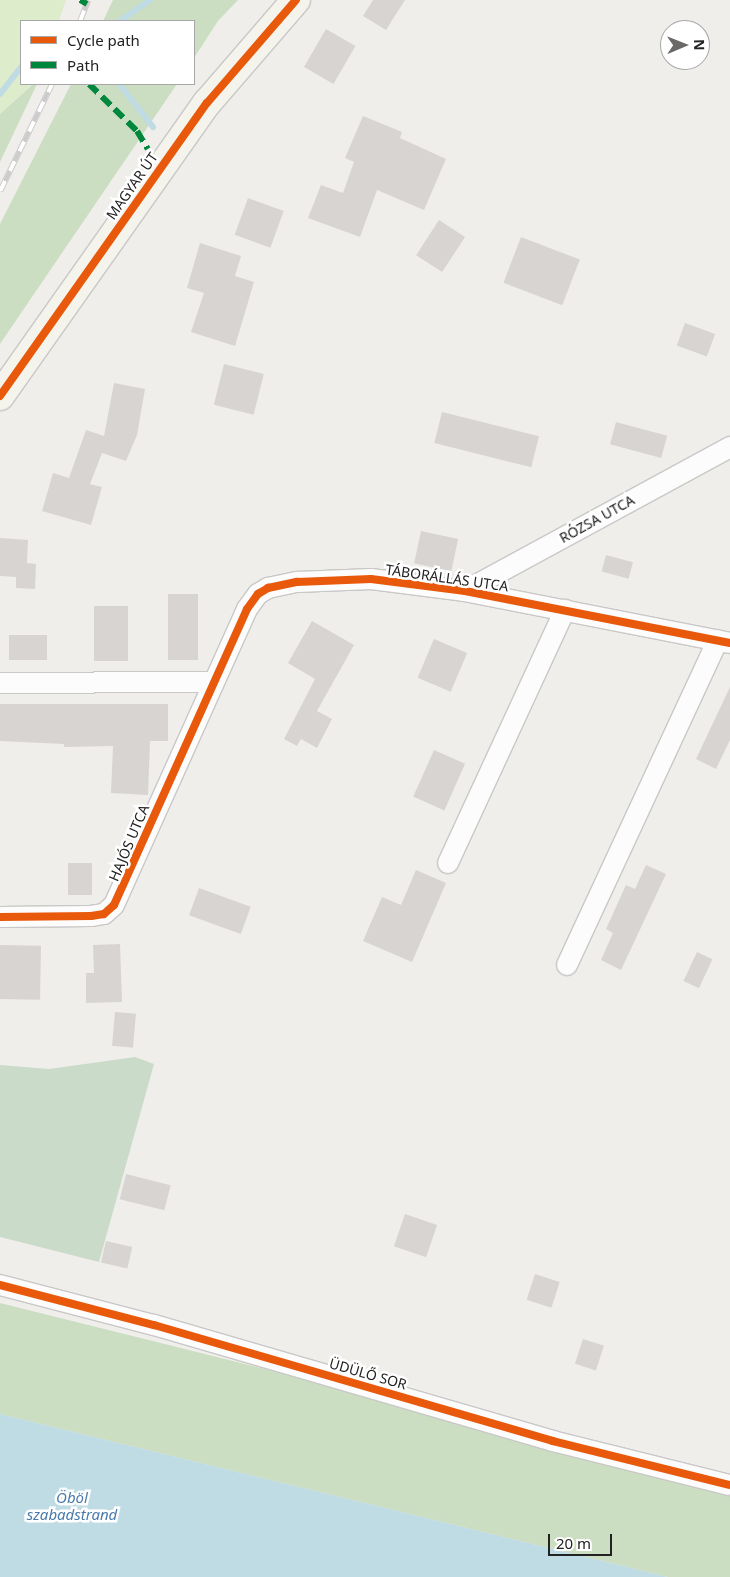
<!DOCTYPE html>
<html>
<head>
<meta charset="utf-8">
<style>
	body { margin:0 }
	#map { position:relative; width:730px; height:1577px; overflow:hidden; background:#f0eeeb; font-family:"Noto Sans",sans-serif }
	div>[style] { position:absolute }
	.grass>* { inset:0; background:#ddeccb }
	.forest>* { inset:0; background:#cbdec1 }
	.cemetery>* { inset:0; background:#cadbca }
	.water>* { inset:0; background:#bfdbe3 }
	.stream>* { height:6px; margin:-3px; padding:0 3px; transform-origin:3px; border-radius:3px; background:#bfdbe3 }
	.building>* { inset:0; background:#d7d4d2; transform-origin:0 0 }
	.roads { filter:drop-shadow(1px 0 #c9c8c7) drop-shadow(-1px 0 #c9c8c7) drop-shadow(0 1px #c9c8c7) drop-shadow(0 -1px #c9c8c7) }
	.street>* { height:20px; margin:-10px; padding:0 10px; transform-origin:10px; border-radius:10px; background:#fdfcfc }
	.secondary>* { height:28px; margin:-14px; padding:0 14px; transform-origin:14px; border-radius:14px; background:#f4f4ed }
	.rail>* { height:5.5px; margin-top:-2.75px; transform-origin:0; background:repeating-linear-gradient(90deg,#fff 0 11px,#ccc 0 22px); box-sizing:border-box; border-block:1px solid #ccc }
	.quiet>* { height:6px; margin-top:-3px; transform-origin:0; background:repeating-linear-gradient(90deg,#00873e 0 12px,transparent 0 18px) }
	.cycleway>* { height:8px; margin:-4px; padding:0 4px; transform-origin:4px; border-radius:4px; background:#e8590c }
	span { translate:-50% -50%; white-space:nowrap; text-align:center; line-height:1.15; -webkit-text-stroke:5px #fff; paint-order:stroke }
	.street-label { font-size:14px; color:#222 }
	.water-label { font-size:15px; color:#4a7aab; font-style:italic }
	.legend { position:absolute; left:20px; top:20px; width:175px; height:65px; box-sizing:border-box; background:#fff; border:1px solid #a7a7a7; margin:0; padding:6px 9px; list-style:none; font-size:15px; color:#222 }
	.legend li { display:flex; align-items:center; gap:10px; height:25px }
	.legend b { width:25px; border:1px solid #a7a7a7 }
	.north { position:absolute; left:660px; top:20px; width:50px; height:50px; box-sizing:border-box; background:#fff; border:1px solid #a7a7a7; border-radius:50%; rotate:89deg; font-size:14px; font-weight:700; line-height:20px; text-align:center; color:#222 }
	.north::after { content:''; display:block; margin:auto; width:18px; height:22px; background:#6a6968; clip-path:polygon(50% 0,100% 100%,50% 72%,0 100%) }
	.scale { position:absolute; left:548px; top:1534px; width:64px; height:22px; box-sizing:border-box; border:2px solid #222; border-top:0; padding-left:6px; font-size:15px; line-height:18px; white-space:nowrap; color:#222; -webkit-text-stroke:4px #fff; paint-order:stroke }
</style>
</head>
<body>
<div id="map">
	<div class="grass">
		<div style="clip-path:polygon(0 0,66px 0,59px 21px,21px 21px,21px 84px,32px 84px,0 114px)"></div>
	</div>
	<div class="forest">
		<div style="clip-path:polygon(113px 0,238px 0,218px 21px,194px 58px,194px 21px,103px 21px)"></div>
		<div style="clip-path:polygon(33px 84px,37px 84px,0 162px,0 114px)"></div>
		<div style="clip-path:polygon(71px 84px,177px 84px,0 344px,0 224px)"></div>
		<div style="clip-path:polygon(0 1303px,730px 1485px,730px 1577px,668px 1577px,0 1414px)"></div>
	</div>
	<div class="cemetery">
		<div style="clip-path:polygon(135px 1057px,154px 1064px,99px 1262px,0 1237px,0 1065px,49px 1069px)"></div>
	</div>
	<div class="water">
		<div style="clip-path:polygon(0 1414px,668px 1577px,0 1577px)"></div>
	</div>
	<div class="stream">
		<div style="left:120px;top:21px;width:37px;rotate:-35deg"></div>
		<div style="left:119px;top:84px;width:55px;rotate:51.7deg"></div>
		<div style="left:0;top:94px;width:34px;rotate:-52deg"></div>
	</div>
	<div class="building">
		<div style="clip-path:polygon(373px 0,405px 0,386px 30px,363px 16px)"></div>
		<div style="left:326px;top:29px;width:34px;height:44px;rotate:30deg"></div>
		<div style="clip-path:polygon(363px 116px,402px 132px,400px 138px,446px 159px,424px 210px,377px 190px,360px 237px,308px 218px,321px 185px,343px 193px,354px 162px,345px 158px)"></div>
		<div style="left:248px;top:198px;width:38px;height:39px;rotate:20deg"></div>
		<div style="left:439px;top:220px;width:31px;height:42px;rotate:33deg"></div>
		<div style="left:521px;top:237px;width:63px;height:49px;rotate:21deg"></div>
		<div style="clip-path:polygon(200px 243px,241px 256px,235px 276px,254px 282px,235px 346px,191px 332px,204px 293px,187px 288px)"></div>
		<div style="left:685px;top:323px;width:32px;height:24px;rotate:20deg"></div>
		<div style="left:224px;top:364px;width:41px;height:42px;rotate:14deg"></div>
		<div style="clip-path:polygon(114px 383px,145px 389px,137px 435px,126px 461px,102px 453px,90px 484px,102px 487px,91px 525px,42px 511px,53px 473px,69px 478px,86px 430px,104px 436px)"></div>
		<div style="left:442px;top:412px;width:100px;height:32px;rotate:14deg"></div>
		<div style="left:616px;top:422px;width:53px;height:23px;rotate:15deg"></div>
		<div style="left:421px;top:531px;width:38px;height:33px;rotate:12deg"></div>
		<div style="clip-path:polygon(0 538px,28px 540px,27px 563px,36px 564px,35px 589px,16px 588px,16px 577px,0 576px)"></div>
		<div style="left:606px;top:555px;width:28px;height:17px;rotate:15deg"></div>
		<div style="left:168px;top:594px;width:30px;height:66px"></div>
		<div style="left:94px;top:606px;width:34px;height:55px"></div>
		<div style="clip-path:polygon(312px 621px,354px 645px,317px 711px,332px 719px,317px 748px,301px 739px,297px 746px,284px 739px,315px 679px,288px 663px)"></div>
		<div style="left:9px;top:635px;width:38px;height:25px"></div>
		<div style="left:434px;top:639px;width:36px;height:42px;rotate:23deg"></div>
		<div style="clip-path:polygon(730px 687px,730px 740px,716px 769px,696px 759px)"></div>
		<div style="clip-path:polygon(0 704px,168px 704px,168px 741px,150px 741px,148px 795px,111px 793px,113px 746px,64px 747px,64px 744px,0 741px)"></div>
		<div style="left:434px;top:750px;width:34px;height:51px;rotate:24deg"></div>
		<div style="left:68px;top:863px;width:24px;height:32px"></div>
		<div style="clip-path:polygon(646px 865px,666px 874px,621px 970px,601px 960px,613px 933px,606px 929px,626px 885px,635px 889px)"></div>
		<div style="clip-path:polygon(416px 870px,446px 883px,412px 962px,363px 941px,382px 897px,401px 905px)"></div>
		<div style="left:199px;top:888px;width:55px;height:29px;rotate:20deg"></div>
		<div style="clip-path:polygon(120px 944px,122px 1002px,86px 1003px,86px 973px,94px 973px,93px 945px)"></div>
		<div style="left:0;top:945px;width:41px;height:54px;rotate:1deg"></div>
		<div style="left:697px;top:952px;width:17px;height:32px;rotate:25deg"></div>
		<div style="left:115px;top:1012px;width:21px;height:34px;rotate:5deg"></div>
		<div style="left:126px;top:1174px;width:46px;height:26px;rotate:14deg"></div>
		<div style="left:405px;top:1214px;width:34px;height:34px;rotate:19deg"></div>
		<div style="left:106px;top:1241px;width:27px;height:22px;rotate:13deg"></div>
		<div style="left:535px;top:1274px;width:26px;height:27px;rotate:18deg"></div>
		<div style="left:583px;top:1339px;width:22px;height:26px;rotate:18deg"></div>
	</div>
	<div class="roads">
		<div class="street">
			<div style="left:465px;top:591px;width:302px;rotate:-28.5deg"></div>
			<div style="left:0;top:683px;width:212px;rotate:-0.3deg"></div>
			<div style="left:448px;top:863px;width:279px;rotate:-65.2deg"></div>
			<div style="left:0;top:917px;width:91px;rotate:-0.6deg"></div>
			<div style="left:91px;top:916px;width:13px;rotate:-9deg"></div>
			<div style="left:104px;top:914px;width:13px;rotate:-42deg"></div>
			<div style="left:114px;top:905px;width:325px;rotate:-65.8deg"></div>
			<div style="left:247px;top:609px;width:19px;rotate:-54deg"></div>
			<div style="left:258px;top:594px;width:12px;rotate:-31deg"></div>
			<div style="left:268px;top:588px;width:30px;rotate:-12deg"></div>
			<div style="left:297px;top:582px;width:74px;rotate:-2.3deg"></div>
			<div style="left:371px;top:579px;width:95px;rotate:7.3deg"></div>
			<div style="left:465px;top:591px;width:270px;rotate:11.1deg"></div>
			<div style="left:567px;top:965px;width:358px;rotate:-65.1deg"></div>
			<div style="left:0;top:1285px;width:159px;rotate:14.6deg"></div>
			<div style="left:154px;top:1325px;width:416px;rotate:16.2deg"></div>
			<div style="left:553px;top:1441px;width:182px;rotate:14deg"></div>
		</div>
		<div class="secondary">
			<div style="left:0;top:396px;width:359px;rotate:-54.8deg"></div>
			<div style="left:207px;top:103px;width:136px;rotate:-49.2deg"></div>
		</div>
	</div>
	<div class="rail">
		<div style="left:80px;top:21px;width:22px;rotate:-69deg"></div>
		<div style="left:0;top:191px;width:119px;rotate:-64.1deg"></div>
	</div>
	<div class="quiet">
		<div style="left:80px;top:0;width:8px;rotate:30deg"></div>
		<div style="left:89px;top:84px;width:67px;rotate:44.4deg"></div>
		<div style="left:137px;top:131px;width:21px;rotate:59deg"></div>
	</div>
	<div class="cycleway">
		<div style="left:0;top:396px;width:359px;rotate:-54.8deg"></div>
		<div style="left:207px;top:103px;width:136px;rotate:-49.2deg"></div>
		<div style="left:0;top:917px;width:91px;rotate:-0.6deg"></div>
		<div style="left:91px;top:916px;width:13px;rotate:-9deg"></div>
		<div style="left:104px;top:914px;width:13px;rotate:-42deg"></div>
		<div style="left:114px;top:905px;width:325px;rotate:-65.8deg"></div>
		<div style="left:247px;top:609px;width:19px;rotate:-54deg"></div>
		<div style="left:258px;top:594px;width:12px;rotate:-31deg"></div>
		<div style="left:268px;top:588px;width:30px;rotate:-12deg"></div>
		<div style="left:297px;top:582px;width:74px;rotate:-2.3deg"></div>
		<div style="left:371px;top:579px;width:95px;rotate:7.3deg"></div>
		<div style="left:465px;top:591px;width:270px;rotate:11.1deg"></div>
		<div style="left:0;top:1285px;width:159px;rotate:14.6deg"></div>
		<div style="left:154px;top:1325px;width:416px;rotate:16.2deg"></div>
		<div style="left:553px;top:1441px;width:182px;rotate:14deg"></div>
	</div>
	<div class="street-label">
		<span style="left:132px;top:186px;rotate:-55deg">MAGYAR ÚT</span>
		<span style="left:597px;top:519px;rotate:-29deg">RÓZSA UTCA</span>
		<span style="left:447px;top:578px;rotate:8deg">TÁBORÁLLÁS UTCA</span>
		<span style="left:129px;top:843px;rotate:-67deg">HAJÓS UTCA</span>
		<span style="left:368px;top:1374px;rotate:16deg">ÜDÜLŐ SOR</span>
	</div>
	<div class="water-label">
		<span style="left:72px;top:1506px">Öböl<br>szabadstrand</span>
	</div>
	<ul class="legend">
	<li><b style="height:6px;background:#e8590c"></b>Cycle path</li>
	<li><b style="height:6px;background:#00873e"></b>Path</li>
	</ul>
	<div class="north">N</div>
	<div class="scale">20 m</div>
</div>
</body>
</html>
